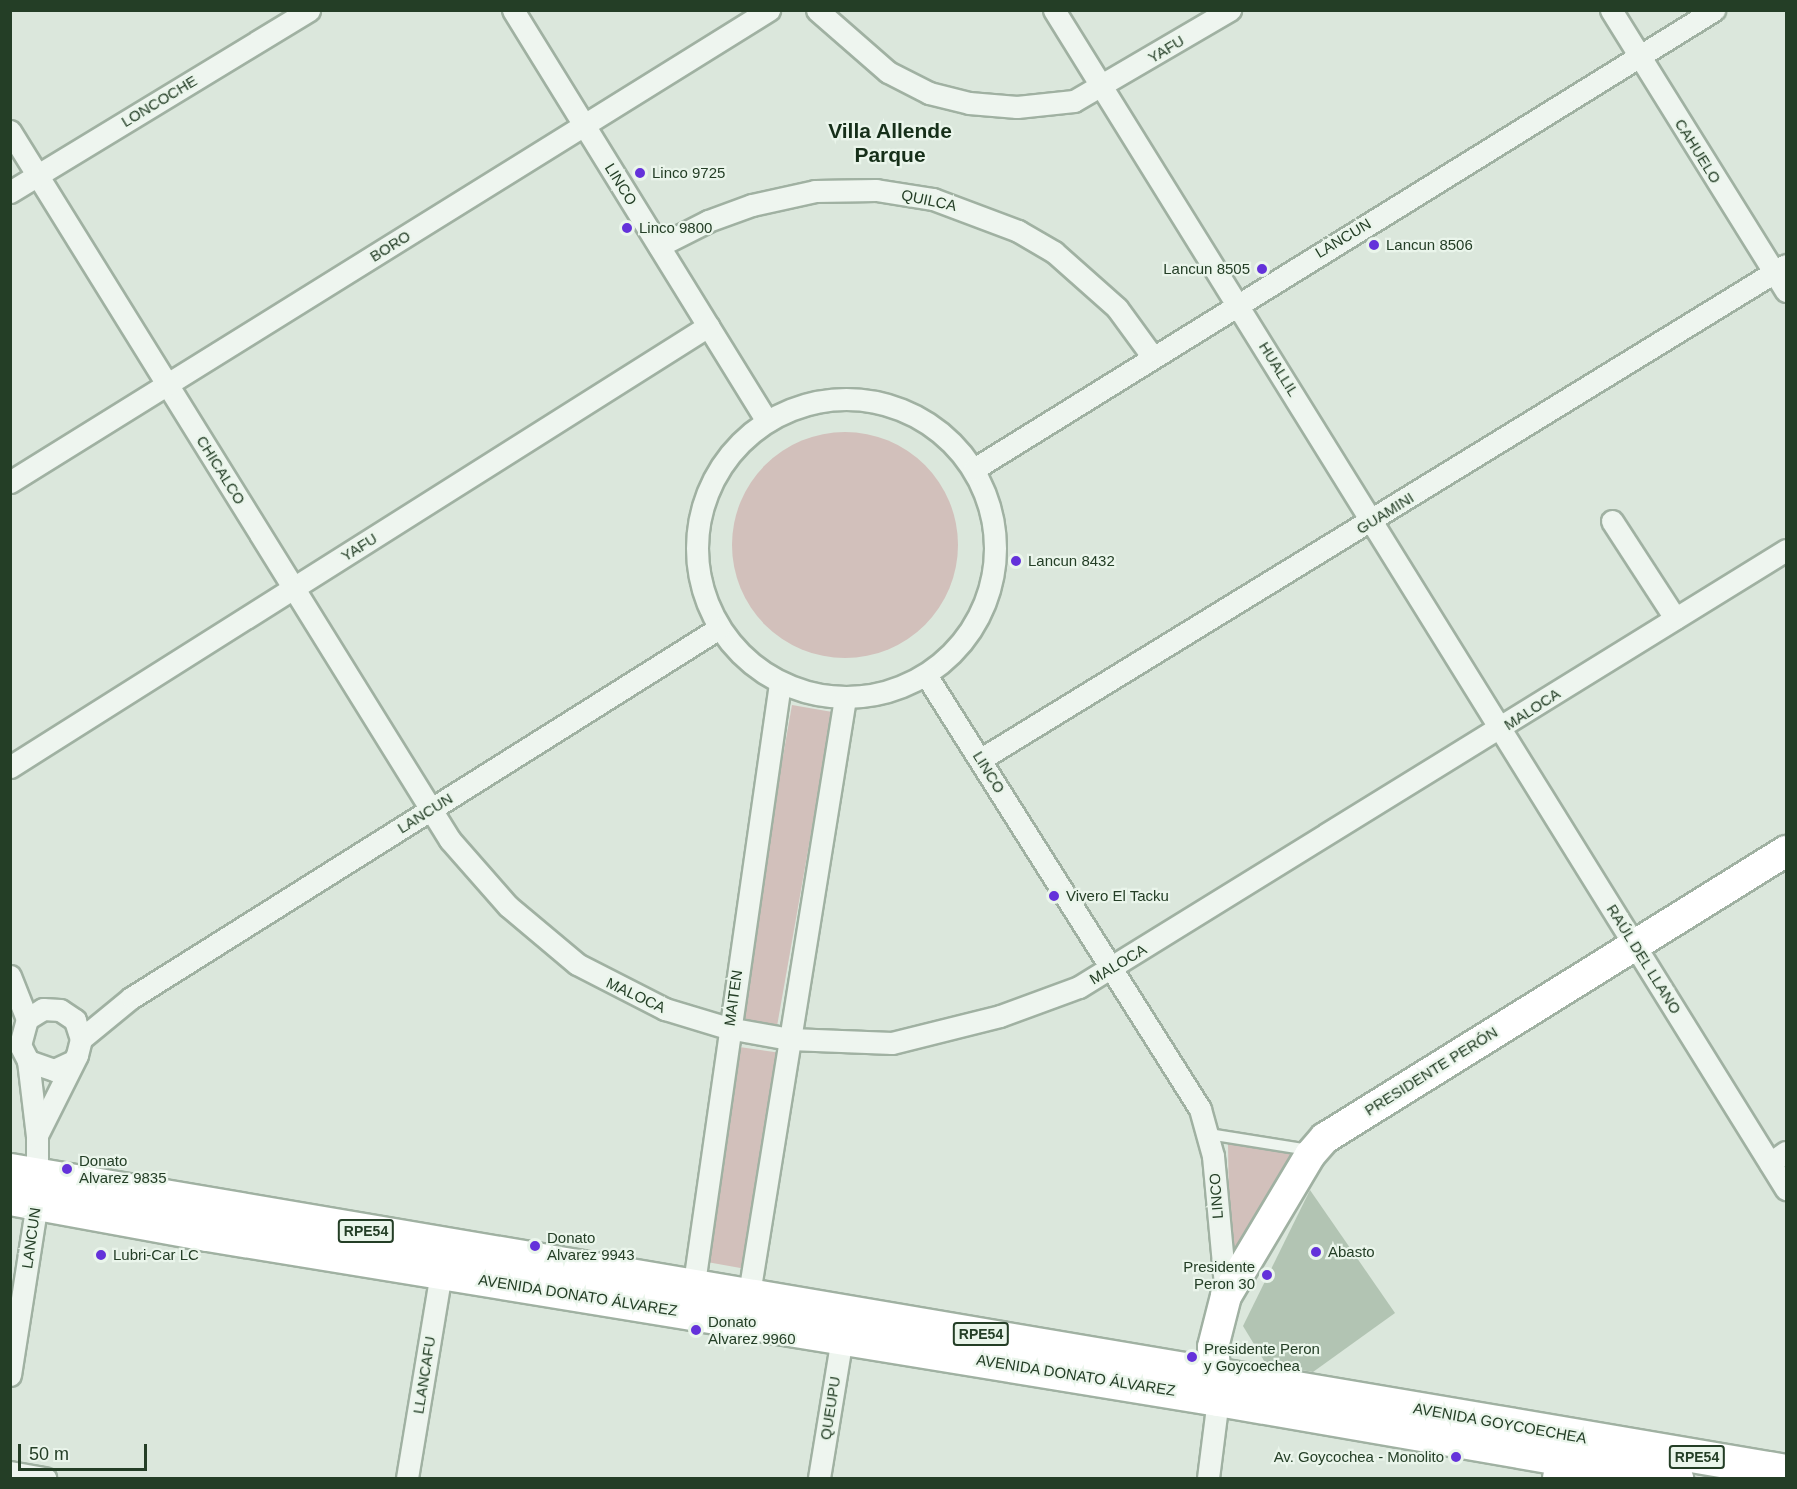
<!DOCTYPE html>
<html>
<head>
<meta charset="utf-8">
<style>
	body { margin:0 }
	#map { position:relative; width:1797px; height:1489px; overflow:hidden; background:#dbe7dc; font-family:Arial,sans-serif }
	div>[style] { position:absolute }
	.green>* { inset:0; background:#d2c0bb; transform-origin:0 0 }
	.round { border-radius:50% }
	.building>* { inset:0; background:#b2c4b3 }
	.roads { filter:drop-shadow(2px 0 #a0b1a2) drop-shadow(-2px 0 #a0b1a2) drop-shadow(0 2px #a0b1a2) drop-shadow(0 -2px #a0b1a2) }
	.lane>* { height:10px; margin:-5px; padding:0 5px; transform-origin:5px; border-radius:5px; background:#eef5ef }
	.street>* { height:21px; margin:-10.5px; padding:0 10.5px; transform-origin:10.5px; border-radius:10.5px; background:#eef5ef }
	.street>.ring { margin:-10.5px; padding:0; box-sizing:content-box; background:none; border:21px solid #eef5ef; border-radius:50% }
	.secondary>* { height:30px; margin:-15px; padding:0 15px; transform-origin:15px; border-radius:15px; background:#fff }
	.primary>* { height:33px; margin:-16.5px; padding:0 16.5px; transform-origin:16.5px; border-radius:16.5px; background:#fff }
	.dots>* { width:16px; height:16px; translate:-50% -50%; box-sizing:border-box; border:3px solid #eaf5eb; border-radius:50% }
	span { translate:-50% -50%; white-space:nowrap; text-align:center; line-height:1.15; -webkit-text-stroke:4.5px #eaf5eb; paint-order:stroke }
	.shield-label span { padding:2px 4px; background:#eaf5eb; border:2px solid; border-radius:4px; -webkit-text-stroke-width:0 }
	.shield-label { font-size:14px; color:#243e26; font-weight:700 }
	.street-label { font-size:15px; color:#243e26 }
	.poi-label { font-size:15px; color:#243e26 }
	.left { translate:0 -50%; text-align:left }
	.right { translate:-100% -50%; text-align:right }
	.district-label { font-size:21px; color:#162f19; font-weight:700 }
	.frame { position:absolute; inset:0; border:12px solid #243e26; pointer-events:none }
	.scale { position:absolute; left:18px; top:1444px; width:129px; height:27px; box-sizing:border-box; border:3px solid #243e26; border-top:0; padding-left:8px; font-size:18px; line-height:21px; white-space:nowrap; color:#243e26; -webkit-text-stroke:4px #eaf5eb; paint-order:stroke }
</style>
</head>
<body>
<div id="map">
	<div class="green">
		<div class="round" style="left:732px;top:432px;width:226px;height:226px"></div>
		<div style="left:792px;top:705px;width:41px;height:319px;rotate:10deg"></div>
		<div style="clip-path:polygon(732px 1046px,781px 1053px,746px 1269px,707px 1262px)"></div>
		<div style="clip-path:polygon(1228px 1143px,1310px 1155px,1230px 1273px)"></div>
	</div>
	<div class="building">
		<div style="clip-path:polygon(1310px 1190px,1395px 1313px,1313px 1372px,1266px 1364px,1243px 1326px)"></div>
	</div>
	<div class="roads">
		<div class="lane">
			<div style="left:1209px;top:1134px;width:101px;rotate:9.1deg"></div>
		</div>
		<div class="street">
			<div style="left:513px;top:10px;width:481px;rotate:58.3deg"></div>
			<div style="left:817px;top:10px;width:94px;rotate:41.1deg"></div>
			<div style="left:888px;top:72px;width:46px;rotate:27.1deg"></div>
			<div style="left:929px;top:93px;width:41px;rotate:14deg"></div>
			<div style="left:969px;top:103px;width:48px;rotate:4.8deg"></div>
			<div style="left:1017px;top:107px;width:57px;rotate:-6deg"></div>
			<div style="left:1074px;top:101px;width:181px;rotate:-30.3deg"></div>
			<div style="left:1054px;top:10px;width:1388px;rotate:58.17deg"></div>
			<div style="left:1611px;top:10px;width:331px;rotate:58.1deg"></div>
			<div style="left:10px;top:131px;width:834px;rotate:58.18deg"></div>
			<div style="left:450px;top:840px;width:88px;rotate:48.7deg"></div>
			<div style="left:508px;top:906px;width:90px;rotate:40deg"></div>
			<div style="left:577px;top:964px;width:99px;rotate:27.1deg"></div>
			<div style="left:665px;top:1009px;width:66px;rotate:16.8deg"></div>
			<div style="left:728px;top:1028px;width:63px;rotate:10.1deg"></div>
			<div style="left:790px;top:1039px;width:102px;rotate:2.2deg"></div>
			<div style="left:892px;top:1043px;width:111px;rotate:-14deg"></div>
			<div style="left:1000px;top:1016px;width:84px;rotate:-20.2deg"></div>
			<div style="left:1079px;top:987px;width:831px;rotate:-31.72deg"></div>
			<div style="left:10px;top:192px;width:350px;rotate:-31.3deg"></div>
			<div style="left:659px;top:246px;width:55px;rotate:-27deg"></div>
			<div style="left:708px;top:221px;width:47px;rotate:-20deg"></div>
			<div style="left:752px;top:205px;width:65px;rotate:-12.5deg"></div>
			<div style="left:815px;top:191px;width:61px;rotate:-0.9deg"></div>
			<div style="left:876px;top:190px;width:58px;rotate:9deg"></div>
			<div style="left:933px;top:199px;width:91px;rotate:20.6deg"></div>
			<div style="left:1018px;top:231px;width:42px;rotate:30.3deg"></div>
			<div style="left:1054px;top:252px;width:84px;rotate:41.6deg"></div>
			<div style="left:1117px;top:308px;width:59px;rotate:53.9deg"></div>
			<div class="ring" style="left:697px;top:399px;width:277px;height:277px"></div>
			<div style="left:974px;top:469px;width:871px;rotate:-31.81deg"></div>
			<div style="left:10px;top:482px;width:894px;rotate:-31.88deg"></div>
			<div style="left:1612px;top:521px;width:116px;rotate:57deg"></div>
			<div style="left:926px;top:675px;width:513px;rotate:57.73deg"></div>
			<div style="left:1200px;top:1109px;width:49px;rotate:74.5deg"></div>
			<div style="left:1213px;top:1156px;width:141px;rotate:84.7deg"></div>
			<div style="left:981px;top:759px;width:944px;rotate:-31.54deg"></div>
			<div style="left:10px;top:767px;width:826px;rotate:-32.28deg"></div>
			<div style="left:10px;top:976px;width:46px;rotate:68.4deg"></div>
			<div style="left:81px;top:1039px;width:65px;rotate:-39.4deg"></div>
			<div style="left:131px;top:998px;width:695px;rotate:-32.18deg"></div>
			<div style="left:38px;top:1133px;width:87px;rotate:-63.4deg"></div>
			<div style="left:77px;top:1055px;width:16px;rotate:-76deg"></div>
			<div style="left:81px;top:1039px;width:20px;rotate:-108deg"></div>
			<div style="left:75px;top:1020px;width:18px;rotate:-146deg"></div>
			<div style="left:60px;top:1010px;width:17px;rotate:-177deg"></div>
			<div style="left:43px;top:1009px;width:19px;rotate:148deg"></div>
			<div style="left:27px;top:1019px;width:27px;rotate:105deg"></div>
			<div style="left:20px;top:1045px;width:18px;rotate:63deg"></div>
			<div style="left:28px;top:1061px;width:28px;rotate:19deg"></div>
			<div style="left:54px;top:1070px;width:19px;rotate:-25deg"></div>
			<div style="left:1770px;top:1163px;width:19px;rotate:-35deg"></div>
			<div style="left:692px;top:1297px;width:620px;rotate:-81.84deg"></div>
			<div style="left:747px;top:1306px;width:616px;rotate:-80.84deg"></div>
			<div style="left:10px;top:1375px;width:174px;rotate:-81.1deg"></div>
			<div style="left:37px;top:1203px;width:67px;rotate:-90deg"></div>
			<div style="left:37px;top:1136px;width:76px;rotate:-96.8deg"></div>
			<div style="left:10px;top:1472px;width:36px;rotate:10deg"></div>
			<div style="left:407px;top:1478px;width:209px;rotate:-80.6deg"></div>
			<div style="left:819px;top:1478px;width:143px;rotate:-80.7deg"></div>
			<div style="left:1208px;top:1478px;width:80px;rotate:-82.8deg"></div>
		</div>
		<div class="secondary">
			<div style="left:1218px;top:1399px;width:52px;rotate:-95.5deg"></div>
			<div style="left:1213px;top:1347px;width:53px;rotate:-75.7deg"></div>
			<div style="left:1226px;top:1296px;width:164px;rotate:-59.2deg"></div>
			<div style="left:1310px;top:1155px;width:23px;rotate:-49deg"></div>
			<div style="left:1325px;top:1138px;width:543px;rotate:-31.9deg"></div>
			<div style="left:1558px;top:1478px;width:19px;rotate:-78deg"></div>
			<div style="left:1562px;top:1459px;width:25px;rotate:-18deg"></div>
		</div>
		<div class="primary">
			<div style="left:10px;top:1170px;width:1801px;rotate:9.62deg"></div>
			<div style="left:10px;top:1198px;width:200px;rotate:10.4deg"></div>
			<div style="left:207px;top:1234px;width:1024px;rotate:9.27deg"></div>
			<div style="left:1218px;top:1399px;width:465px;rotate:9.8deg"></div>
		</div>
	</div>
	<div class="dots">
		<div style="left:640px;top:173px;background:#6432da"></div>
		<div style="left:627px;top:228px;background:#6432da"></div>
		<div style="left:1374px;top:245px;background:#6432da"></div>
		<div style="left:1262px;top:269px;background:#6432da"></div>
		<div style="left:1016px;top:561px;background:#6432da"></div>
		<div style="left:1054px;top:896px;background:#6432da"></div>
		<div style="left:67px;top:1169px;background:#6432da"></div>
		<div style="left:535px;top:1246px;background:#6432da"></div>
		<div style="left:1316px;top:1252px;background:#6432da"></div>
		<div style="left:101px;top:1255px;background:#6432da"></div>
		<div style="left:1267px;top:1275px;background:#6432da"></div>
		<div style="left:696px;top:1330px;background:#6432da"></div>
		<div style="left:1192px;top:1357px;background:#6432da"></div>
		<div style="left:1456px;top:1457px;background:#6432da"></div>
	</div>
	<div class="shield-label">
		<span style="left:366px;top:1231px">RPE54</span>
		<span style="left:981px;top:1334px">RPE54</span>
		<span style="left:1697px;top:1457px">RPE54</span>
	</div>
	<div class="street-label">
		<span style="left:1166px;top:49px;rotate:-31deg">YAFU</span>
		<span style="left:159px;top:101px;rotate:-31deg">LONCOCHE</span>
		<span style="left:1698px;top:151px;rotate:58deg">CAHUELO</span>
		<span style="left:621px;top:184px;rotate:58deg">LINCO</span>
		<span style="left:929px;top:200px;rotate:12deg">QUILCA</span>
		<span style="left:1343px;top:238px;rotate:-31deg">LANCUN</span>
		<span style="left:390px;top:246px;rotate:-32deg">BORO</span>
		<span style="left:1279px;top:369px;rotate:58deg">HUALLIL</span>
		<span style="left:221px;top:470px;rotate:58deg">CHICALCO</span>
		<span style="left:1385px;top:513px;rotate:-32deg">GUAMINI</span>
		<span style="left:359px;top:547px;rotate:-32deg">YAFU</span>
		<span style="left:1532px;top:709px;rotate:-33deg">MALOCA</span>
		<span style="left:989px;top:772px;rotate:58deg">LINCO</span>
		<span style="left:425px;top:813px;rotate:-32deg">LANCUN</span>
		<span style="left:1644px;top:959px;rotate:58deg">RAÚL DEL LLANO</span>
		<span style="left:1118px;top:964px;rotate:-31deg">MALOCA</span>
		<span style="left:636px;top:995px;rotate:25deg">MALOCA</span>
		<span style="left:733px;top:998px;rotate:-82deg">MAITEN</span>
		<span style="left:1431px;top:1071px;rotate:-32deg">PRESIDENTE PERÓN</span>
		<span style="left:1216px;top:1196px;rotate:-94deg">LINCO</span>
		<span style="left:31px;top:1238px;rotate:-82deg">LANCUN</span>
		<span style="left:578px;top:1295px;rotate:9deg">AVENIDA DONATO ÁLVAREZ</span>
		<span style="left:424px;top:1375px;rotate:-81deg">LLANCAFU</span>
		<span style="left:1076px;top:1375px;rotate:9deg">AVENIDA DONATO ÁLVAREZ</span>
		<span style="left:830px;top:1408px;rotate:-81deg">QUEUPU</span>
		<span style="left:1500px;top:1423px;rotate:10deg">AVENIDA GOYCOECHEA</span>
	</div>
	<div class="poi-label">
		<span class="left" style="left:652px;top:173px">Linco 9725</span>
		<span class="left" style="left:639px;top:228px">Linco 9800</span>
		<span class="left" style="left:1386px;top:245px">Lancun 8506</span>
		<span class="right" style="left:1250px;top:269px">Lancun 8505</span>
		<span class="left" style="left:1028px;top:561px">Lancun 8432</span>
		<span class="left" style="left:1066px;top:896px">Vivero El Tacku</span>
		<span class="left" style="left:79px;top:1169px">Donato<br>Alvarez 9835</span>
		<span class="left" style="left:547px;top:1246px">Donato<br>Alvarez 9943</span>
		<span class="left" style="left:1328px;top:1252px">Abasto</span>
		<span class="left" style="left:113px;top:1255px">Lubri-Car LC</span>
		<span class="right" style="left:1255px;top:1275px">Presidente<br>Peron 30</span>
		<span class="left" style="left:708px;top:1330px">Donato<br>Alvarez 9960</span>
		<span class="left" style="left:1204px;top:1357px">Presidente Peron<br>y Goycoechea</span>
		<span class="right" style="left:1444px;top:1457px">Av. Goycochea - Monolito</span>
	</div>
	<div class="district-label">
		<span style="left:890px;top:143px">Villa Allende<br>Parque</span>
	</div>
	<div class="frame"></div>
	<div class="scale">50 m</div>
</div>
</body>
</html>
